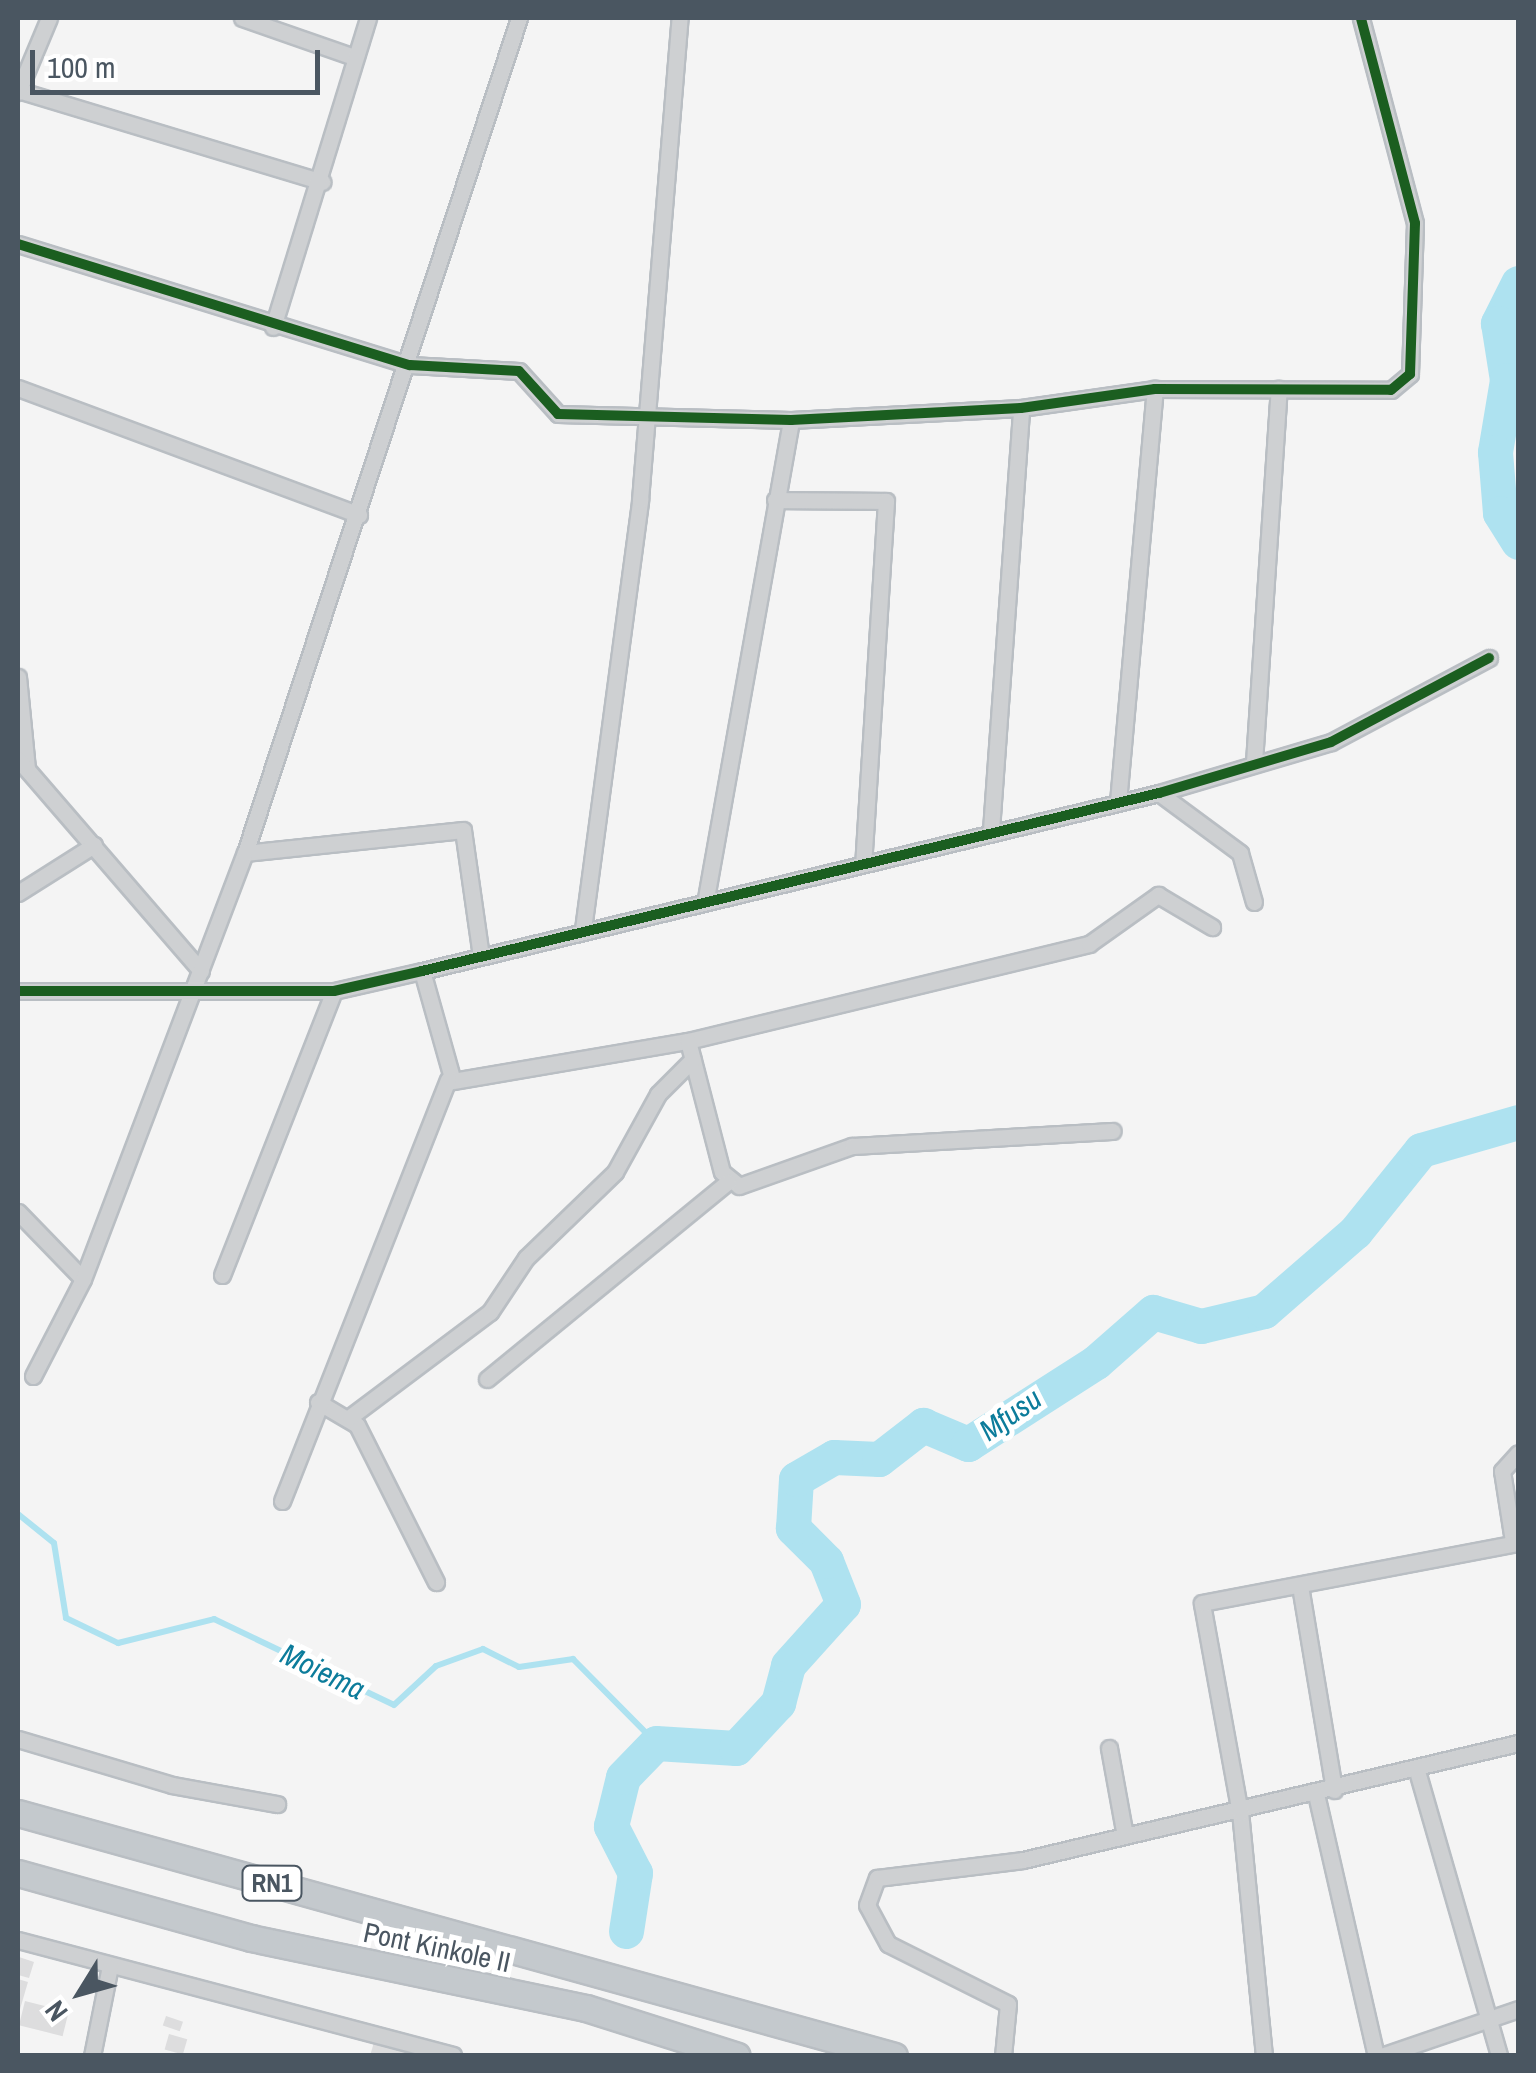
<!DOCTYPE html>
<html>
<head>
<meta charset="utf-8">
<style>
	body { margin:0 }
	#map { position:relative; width:1536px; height:2073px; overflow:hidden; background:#f4f4f4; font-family:"Archivo Narrow",sans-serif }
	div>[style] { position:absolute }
	.stream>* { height:6px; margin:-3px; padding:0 3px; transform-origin:3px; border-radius:3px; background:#aee2f0 }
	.river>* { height:35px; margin:-17.5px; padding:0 17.5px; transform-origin:17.5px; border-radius:17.5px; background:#aee2f0 }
	.building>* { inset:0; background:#ddddde; transform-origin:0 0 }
	.roads { filter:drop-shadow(2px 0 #b9bec3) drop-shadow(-2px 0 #b9bec3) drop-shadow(0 2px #b9bec3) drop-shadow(0 -2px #b9bec3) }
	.minor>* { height:15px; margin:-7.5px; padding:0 7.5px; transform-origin:7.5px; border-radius:7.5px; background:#ced0d2 }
	.trunk>* { height:25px; margin:-12.5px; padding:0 12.5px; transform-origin:12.5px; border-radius:12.5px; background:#c4c9cd }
	.cycleway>* { height:10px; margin:-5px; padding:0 5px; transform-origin:5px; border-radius:5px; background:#1b5e20 }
	span { translate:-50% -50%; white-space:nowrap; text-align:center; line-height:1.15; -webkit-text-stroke:10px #fff; paint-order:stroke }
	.shield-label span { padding:2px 8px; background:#fff; border:2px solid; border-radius:8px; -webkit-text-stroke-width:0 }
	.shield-label { font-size:25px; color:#4a5661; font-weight:700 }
	.street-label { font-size:28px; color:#4a5661 }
	.water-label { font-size:30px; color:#0c7c9b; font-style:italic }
	.frame { position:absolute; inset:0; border:20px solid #4a5661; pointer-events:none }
	.north { position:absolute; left:30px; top:1943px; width:100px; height:100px; -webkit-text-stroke:8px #fff; paint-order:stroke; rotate:233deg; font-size:28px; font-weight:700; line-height:40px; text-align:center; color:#4a5661 }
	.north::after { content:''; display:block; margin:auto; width:35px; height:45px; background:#4a5661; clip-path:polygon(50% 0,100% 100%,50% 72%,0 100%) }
	.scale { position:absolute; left:30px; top:50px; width:290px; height:45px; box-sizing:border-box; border:5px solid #4a5661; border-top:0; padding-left:12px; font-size:30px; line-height:35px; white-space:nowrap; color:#4a5661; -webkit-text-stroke:8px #fff; paint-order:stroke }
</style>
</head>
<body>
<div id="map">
	<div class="stream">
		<div style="left:18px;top:1514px;width:46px;rotate:38.9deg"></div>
		<div style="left:54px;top:1543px;width:76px;rotate:80.9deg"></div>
		<div style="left:66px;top:1618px;width:58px;rotate:25.7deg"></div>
		<div style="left:118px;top:1643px;width:99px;rotate:-14deg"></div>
		<div style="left:214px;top:1619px;width:199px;rotate:25.5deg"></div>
		<div style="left:394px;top:1705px;width:57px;rotate:-42.9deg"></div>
		<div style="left:436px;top:1666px;width:50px;rotate:-19.9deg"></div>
		<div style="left:483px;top:1649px;width:40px;rotate:26.6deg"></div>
		<div style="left:519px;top:1667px;width:55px;rotate:-8.4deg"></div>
		<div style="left:573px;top:1659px;width:118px;rotate:45.3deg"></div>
	</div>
	<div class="river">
		<div style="left:1518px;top:283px;width:45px;rotate:116.6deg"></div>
		<div style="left:1498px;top:323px;width:58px;rotate:81deg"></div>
		<div style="left:1507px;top:380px;width:73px;rotate:99.5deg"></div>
		<div style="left:1495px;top:452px;width:61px;rotate:85.3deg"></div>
		<div style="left:1500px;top:513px;width:34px;rotate:58deg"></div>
		<div style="left:626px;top:1931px;width:59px;rotate:-81.2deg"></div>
		<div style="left:635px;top:1873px;width:53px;rotate:-117.1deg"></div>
		<div style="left:611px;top:1826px;width:50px;rotate:-76.2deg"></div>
		<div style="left:623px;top:1777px;width:47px;rotate:-45.9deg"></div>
		<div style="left:656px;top:1743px;width:80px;rotate:3.6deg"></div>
		<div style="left:736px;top:1748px;width:62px;rotate:-47deg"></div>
		<div style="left:778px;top:1703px;width:39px;rotate:-75deg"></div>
		<div style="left:788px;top:1665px;width:82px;rotate:-48deg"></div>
		<div style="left:843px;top:1604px;width:46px;rotate:-111.6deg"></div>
		<div style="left:826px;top:1561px;width:47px;rotate:-135deg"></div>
		<div style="left:793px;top:1528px;width:49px;rotate:-86.5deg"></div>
		<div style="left:796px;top:1479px;width:44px;rotate:-30.1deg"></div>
		<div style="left:834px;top:1457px;width:45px;rotate:2.5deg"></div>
		<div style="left:879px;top:1459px;width:56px;rotate:-37.7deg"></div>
		<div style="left:923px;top:1425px;width:49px;rotate:22.9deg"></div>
		<div style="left:968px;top:1444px;width:152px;rotate:-32.6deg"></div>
		<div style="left:1096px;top:1362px;width:76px;rotate:-41.3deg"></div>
		<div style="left:1153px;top:1312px;width:50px;rotate:16.3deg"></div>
		<div style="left:1201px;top:1326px;width:65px;rotate:-13.4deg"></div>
		<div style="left:1264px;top:1311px;width:121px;rotate:-41deg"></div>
		<div style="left:1355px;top:1232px;width:105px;rotate:-51.2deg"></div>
		<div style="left:1421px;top:1150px;width:101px;rotate:-16.1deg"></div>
	</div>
	<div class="building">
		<div style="clip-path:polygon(19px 1957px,34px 1962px,29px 1978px,18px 1975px)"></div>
		<div style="clip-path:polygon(18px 1979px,28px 1982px,18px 2016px)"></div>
		<div style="left:25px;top:2001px;width:45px;height:25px;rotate:14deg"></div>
		<div style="left:166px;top:2016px;width:18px;height:10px;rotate:19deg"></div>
		<div style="left:169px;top:2034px;width:19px;height:16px;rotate:16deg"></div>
		<div style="clip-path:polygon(374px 2042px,415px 2055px,415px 2056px,370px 2056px)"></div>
	</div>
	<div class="roads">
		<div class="minor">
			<div style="left:242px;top:18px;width:119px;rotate:19.2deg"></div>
			<div style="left:18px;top:90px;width:318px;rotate:16.8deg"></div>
			<div style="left:18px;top:92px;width:80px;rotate:-67.3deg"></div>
			<div style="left:18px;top:244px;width:410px;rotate:17.2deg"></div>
			<div style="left:410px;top:365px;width:109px;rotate:3.2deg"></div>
			<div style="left:519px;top:371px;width:58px;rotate:47.8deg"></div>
			<div style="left:558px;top:414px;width:233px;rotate:1.5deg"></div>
			<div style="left:791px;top:420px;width:230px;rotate:-3deg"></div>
			<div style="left:1021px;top:408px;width:135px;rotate:-8.1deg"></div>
			<div style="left:1155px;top:389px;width:236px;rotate:0.2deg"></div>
			<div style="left:1391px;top:390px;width:25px;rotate:-40deg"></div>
			<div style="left:1410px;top:374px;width:151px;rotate:-88.1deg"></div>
			<div style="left:1415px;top:223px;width:212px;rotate:-104.8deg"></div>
			<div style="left:273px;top:327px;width:323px;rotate:-72.9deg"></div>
			<div style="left:18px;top:388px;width:364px;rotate:20.4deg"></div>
			<div style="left:775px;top:500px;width:111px;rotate:0.5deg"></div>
			<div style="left:886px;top:501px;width:362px;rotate:93.6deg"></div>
			<div style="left:18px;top:677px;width:92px;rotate:84.4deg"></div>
			<div style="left:18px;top:759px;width:280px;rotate:49.2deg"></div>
			<div style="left:1254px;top:762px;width:374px;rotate:-86.2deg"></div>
			<div style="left:1159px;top:793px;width:101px;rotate:36.5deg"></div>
			<div style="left:1240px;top:853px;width:51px;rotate:74.1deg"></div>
			<div style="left:1118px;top:802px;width:415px;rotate:-84.9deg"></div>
			<div style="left:991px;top:830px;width:423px;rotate:-85.9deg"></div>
			<div style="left:245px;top:853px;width:219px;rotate:-6deg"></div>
			<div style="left:463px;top:830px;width:127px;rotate:81.9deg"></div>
			<div style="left:18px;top:893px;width:90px;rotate:-32.3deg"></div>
			<div style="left:706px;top:898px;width:485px;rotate:-79.9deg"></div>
			<div style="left:583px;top:929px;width:433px;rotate:-82.4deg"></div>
			<div style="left:640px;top:500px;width:484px;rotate:-85.3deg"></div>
			<div style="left:422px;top:971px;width:114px;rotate:74.3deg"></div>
			<div style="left:453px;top:1081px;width:238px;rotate:-9.7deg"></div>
			<div style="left:688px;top:1041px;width:413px;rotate:-13.6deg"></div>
			<div style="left:1089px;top:944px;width:85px;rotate:-35.4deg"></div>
			<div style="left:1158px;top:895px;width:63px;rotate:30.7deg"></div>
			<div style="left:18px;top:991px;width:316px"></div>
			<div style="left:334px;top:991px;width:90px;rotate:-12.8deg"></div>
			<div style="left:422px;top:971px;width:758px;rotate:-13.58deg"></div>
			<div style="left:1159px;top:793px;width:179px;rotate:-16.5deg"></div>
			<div style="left:1331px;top:742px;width:179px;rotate:-28deg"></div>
			<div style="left:688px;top:1041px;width:135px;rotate:75.5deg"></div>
			<div style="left:722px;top:1172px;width:22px;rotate:39deg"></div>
			<div style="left:739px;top:1186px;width:120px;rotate:-19.5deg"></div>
			<div style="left:852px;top:1146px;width:261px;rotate:-3.3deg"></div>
			<div style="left:18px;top:1212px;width:93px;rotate:45.9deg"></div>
			<div style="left:222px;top:1275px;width:305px;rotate:-68.5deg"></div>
			<div style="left:33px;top:1376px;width:109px;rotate:-62.7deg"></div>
			<div style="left:83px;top:1279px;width:456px;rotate:-69.2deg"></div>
			<div style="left:245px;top:853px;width:879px;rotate:-71.83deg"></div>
			<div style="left:487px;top:1379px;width:311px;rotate:-39.3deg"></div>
			<div style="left:318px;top:1402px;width:45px;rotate:30.5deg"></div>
			<div style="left:357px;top:1425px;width:176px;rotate:63.3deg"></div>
			<div style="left:350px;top:1417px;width:175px;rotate:-36.9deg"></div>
			<div style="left:490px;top:1312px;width:65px;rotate:-56.3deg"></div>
			<div style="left:526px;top:1258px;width:124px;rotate:-44deg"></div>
			<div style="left:615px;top:1172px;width:89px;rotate:-61.1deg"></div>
			<div style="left:658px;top:1094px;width:49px;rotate:-45deg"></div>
			<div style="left:282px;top:1501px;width:453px;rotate:-68.5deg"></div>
			<div style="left:1513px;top:1541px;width:71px;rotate:-98.9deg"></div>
			<div style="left:1502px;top:1471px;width:24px;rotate:-48deg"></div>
			<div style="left:1300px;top:1586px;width:207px;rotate:80.5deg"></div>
			<div style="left:18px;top:1739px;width:161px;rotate:16.6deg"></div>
			<div style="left:172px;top:1785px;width:107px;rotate:10.3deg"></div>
			<div style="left:1109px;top:1748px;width:89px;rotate:79.7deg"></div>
			<div style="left:1417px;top:1771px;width:297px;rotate:73.9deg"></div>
			<div style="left:1316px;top:1794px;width:269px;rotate:77.1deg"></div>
			<div style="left:18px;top:1940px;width:450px;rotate:14.8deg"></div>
			<div style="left:92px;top:2056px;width:92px;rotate:-78.7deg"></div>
			<div style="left:1003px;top:2056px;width:52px;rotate:-84.5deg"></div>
			<div style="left:1008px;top:2004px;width:134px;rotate:-153.4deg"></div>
			<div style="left:888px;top:1944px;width:44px;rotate:-118.3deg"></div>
			<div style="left:867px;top:1905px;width:29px;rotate:-70deg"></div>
			<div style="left:877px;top:1878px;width:147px;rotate:-7deg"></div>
			<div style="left:1023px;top:1860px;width:509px;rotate:-13.3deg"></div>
			<div style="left:1264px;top:2056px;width:244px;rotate:-95.6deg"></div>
			<div style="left:1240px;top:1813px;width:213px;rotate:-100.3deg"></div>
			<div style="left:1202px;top:1603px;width:322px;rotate:-10.8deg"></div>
			<div style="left:1381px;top:2056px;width:145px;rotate:-18.9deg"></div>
		</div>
		<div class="trunk">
			<div style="left:18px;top:1813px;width:909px;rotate:15.5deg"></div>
			<div style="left:18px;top:1873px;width:242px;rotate:15.6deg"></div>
			<div style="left:251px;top:1938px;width:342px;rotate:11.8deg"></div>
			<div style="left:586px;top:2008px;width:158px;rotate:17.6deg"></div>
		</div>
	</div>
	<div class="cycleway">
		<div style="left:18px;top:244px;width:410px;rotate:17.2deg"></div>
		<div style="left:410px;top:365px;width:109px;rotate:3.2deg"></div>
		<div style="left:519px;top:371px;width:58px;rotate:47.8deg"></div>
		<div style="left:558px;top:414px;width:233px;rotate:1.5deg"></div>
		<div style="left:791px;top:420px;width:230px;rotate:-3deg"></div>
		<div style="left:1021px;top:408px;width:135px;rotate:-8.1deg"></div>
		<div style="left:1155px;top:389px;width:236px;rotate:0.2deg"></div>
		<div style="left:1391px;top:390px;width:25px;rotate:-40deg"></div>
		<div style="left:1410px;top:374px;width:151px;rotate:-88.1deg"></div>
		<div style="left:1415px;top:223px;width:212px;rotate:-104.8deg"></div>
		<div style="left:18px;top:991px;width:316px"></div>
		<div style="left:334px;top:991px;width:90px;rotate:-12.8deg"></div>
		<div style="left:422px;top:971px;width:758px;rotate:-13.58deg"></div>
		<div style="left:1159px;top:793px;width:179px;rotate:-16.5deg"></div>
		<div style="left:1331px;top:742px;width:179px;rotate:-28deg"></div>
	</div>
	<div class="shield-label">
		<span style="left:272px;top:1883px">RN1</span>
	</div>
	<div class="street-label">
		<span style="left:437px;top:1947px;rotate:12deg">Pont Kinkole II</span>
	</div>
	<div class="water-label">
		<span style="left:1010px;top:1414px;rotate:-35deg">Mfusu</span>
		<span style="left:323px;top:1671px;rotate:26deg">Moiema</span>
	</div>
	<div class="frame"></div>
	<div class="north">N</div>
	<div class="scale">100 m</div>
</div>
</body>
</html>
